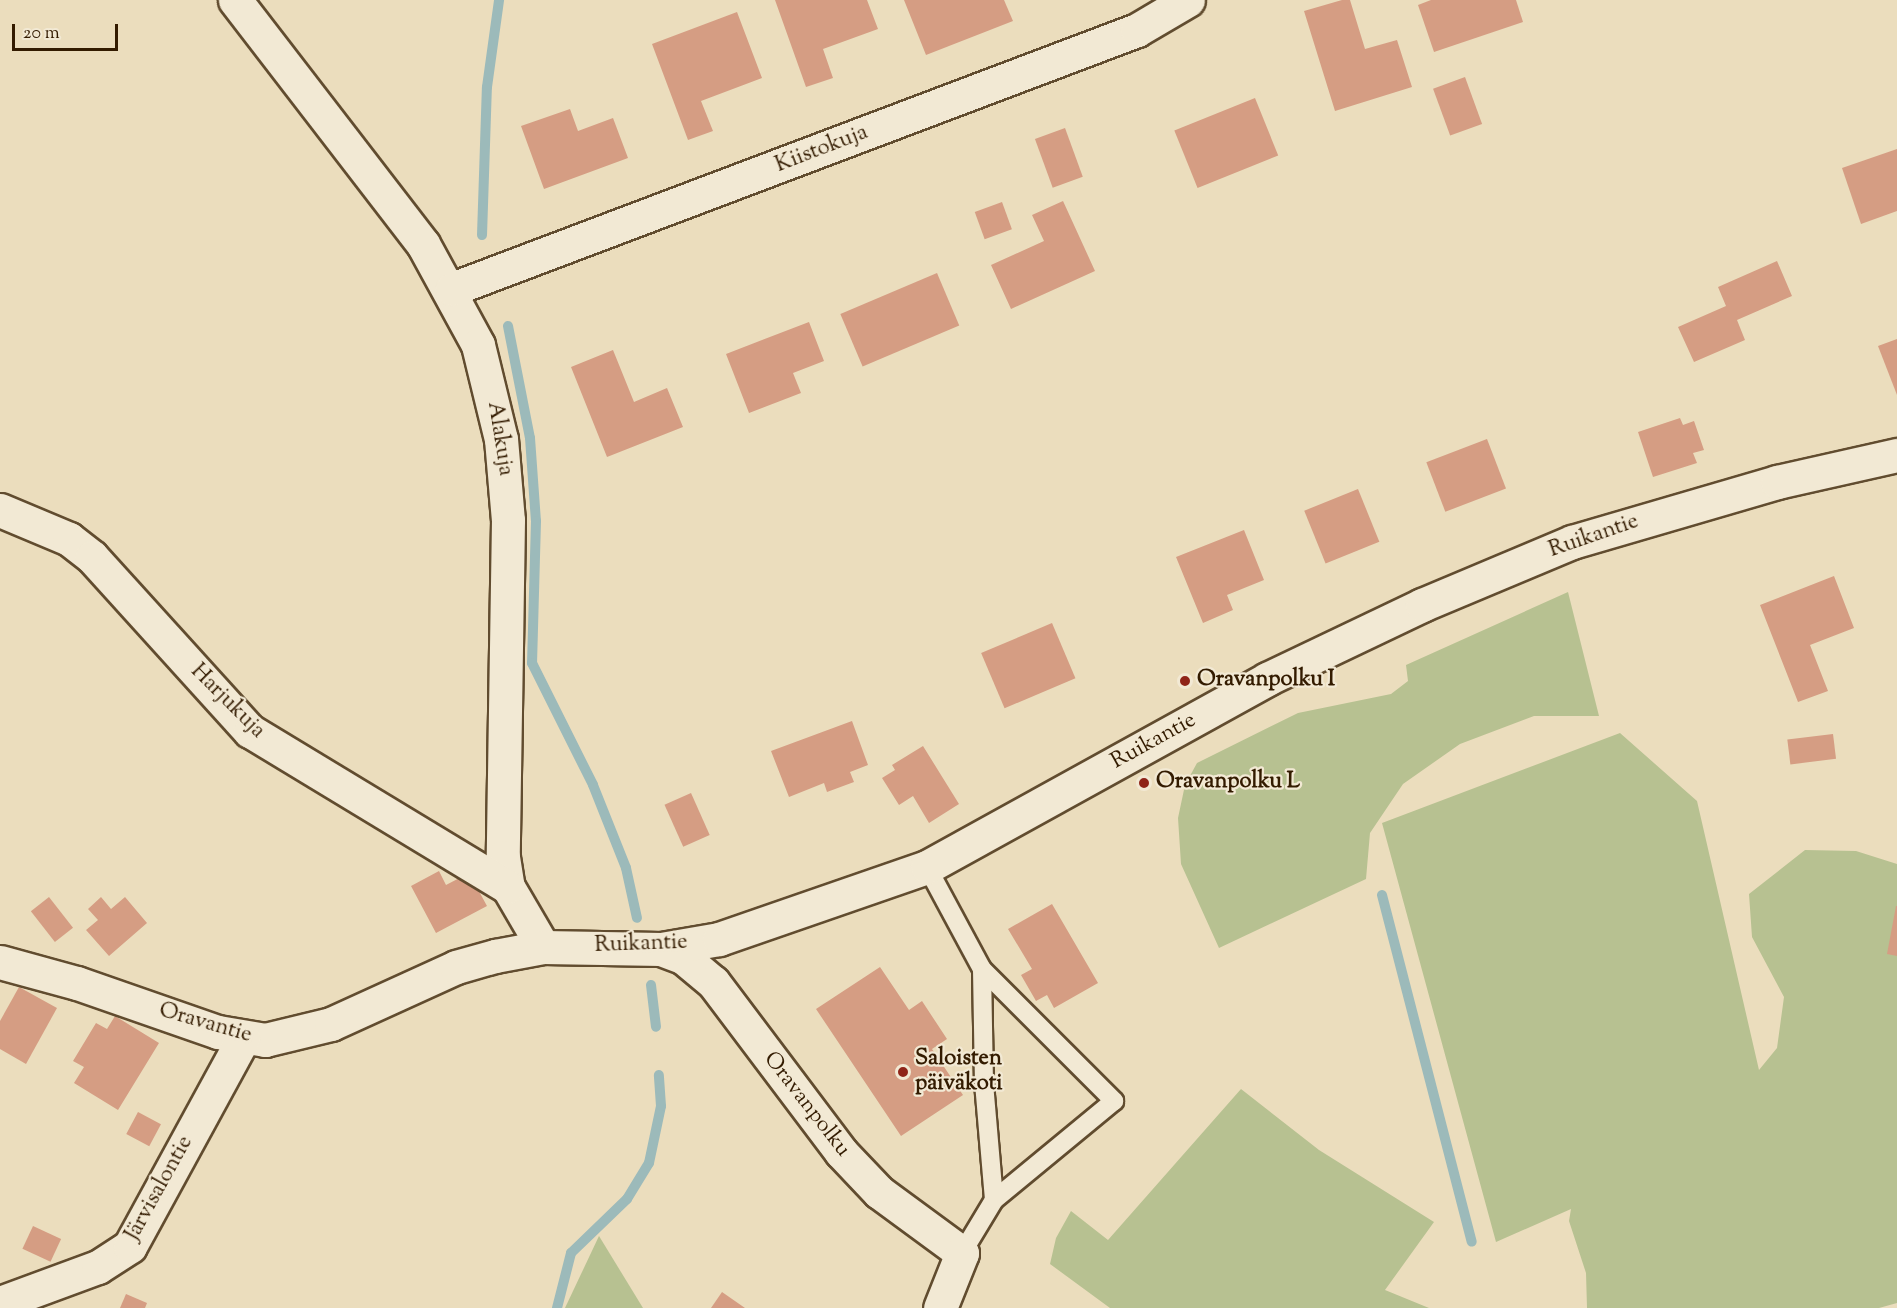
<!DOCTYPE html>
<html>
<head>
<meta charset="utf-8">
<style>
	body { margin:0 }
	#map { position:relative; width:1897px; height:1308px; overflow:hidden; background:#ebddbd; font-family:"Sorts Mill Goudy",serif }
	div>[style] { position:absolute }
	.green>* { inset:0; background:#b7c191 }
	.stream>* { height:10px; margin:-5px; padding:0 5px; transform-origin:5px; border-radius:5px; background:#9cbaba }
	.building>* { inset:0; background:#d59d83; transform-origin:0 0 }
	.roads { filter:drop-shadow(2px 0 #614c2f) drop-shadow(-2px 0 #614c2f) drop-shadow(0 2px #614c2f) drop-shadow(0 -2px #614c2f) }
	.service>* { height:18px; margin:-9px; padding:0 9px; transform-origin:9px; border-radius:9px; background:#f2e9d4 }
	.minor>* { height:33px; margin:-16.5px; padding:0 16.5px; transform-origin:16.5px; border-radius:16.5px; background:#f2e9d4 }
	.dots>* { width:16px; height:16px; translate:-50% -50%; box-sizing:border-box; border:3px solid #f2e9d4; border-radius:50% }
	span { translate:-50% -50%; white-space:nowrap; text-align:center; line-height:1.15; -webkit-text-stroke:4.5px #f2e9d4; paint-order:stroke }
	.street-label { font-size:22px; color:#331b00 }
	.poi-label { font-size:22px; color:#331b00; font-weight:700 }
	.left { translate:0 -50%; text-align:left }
	.scale { position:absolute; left:12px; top:24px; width:106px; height:27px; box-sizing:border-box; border:3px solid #331b00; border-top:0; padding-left:8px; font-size:18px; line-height:21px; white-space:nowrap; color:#331b00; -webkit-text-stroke:4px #f2e9d4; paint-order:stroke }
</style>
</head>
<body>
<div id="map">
	<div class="green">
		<div style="clip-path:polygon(1568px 592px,1599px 716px,1534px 716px,1460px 744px,1403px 784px,1370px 833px,1366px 879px,1219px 948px,1181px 864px,1178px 818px,1185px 785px,1197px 763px,1298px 713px,1391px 694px,1408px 681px,1406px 665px)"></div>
		<div style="clip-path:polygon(1620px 733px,1697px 801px,1759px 1070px,1777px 1048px,1784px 997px,1752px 937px,1749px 894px,1805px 850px,1856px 851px,1897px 864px,1897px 1303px,1879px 1308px,1587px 1308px,1586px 1273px,1569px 1221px,1571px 1209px,1496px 1242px,1382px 823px)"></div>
		<div style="clip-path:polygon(1241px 1089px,1319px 1150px,1434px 1222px,1385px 1290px,1429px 1308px,1110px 1308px,1050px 1264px,1056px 1238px,1071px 1211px,1108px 1240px)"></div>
		<div style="clip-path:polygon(599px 1236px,643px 1308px,565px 1308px)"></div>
	</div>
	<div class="stream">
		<div style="left:482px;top:235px;width:148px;rotate:-88.1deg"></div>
		<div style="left:487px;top:87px;width:88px;rotate:-82.1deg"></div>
		<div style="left:508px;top:326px;width:114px;rotate:78.9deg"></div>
		<div style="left:530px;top:438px;width:83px;rotate:85.9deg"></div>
		<div style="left:536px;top:521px;width:142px;rotate:91.6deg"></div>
		<div style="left:532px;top:663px;width:136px;rotate:63.4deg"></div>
		<div style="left:593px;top:785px;width:89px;rotate:68.3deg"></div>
		<div style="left:626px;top:868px;width:51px;rotate:77.6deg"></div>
		<div style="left:1382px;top:895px;width:358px;rotate:75.5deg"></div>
		<div style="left:651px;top:985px;width:42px;rotate:83.2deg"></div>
		<div style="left:557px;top:1308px;width:57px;rotate:-75.7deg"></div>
		<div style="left:571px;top:1253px;width:78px;rotate:-44deg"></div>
		<div style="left:627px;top:1199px;width:42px;rotate:-58.6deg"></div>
		<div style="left:649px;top:1163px;width:58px;rotate:-78.1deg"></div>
		<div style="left:661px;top:1106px;width:31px;rotate:-94deg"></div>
	</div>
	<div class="building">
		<div style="clip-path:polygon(775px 0,867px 0,878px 29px,823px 49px,833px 78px,806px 87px)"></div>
		<div style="clip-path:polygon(904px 0,1004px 0,1013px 21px,926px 55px)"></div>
		<div style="clip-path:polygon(1342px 0,1350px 0,1365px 49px,1397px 40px,1412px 87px,1335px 111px,1304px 11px)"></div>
		<div style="clip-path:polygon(1431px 0,1516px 0,1523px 22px,1434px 52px,1418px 5px)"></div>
		<div style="clip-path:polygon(737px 12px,762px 78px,701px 101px,713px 131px,688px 140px,652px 44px)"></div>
		<div style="left:1465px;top:77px;width:50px;height:34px;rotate:70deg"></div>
		<div style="left:1255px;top:98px;width:62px;height:87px;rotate:68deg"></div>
		<div style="clip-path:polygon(570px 109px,578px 131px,613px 118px,628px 158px,544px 189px,521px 126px)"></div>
		<div style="left:1065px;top:128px;width:52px;height:32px;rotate:70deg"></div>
		<div style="clip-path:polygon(1897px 149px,1897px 211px,1861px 224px,1842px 168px)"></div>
		<div style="clip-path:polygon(1063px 201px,1095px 271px,1011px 309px,991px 265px,1044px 241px,1032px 215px)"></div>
		<div style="left:1002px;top:202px;width:29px;height:29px;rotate:70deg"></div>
		<div style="clip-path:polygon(1777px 261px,1792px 296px,1737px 320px,1745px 340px,1694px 362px,1678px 327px,1726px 306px,1718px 287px)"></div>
		<div style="left:937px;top:273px;width:57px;height:105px;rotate:67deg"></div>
		<div style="clip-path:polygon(809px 322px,824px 361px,793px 373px,801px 393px,749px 413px,726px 354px)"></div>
		<div style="clip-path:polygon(1897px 339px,1897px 395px,1878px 346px)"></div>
		<div style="clip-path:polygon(613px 350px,634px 402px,667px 388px,683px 427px,607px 457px,571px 367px)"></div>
		<div style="clip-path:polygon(1680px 418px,1683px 425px,1694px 421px,1704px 450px,1693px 453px,1697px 463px,1653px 477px,1638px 432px)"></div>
		<div style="left:1487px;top:439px;width:53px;height:65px;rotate:69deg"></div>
		<div style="left:1358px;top:489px;width:57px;height:58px;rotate:68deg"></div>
		<div style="clip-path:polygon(1244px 530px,1264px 580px,1227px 595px,1233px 610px,1203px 623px,1176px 557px)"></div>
		<div style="clip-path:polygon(1834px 576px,1854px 628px,1810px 645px,1828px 691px,1798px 702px,1760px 605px)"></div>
		<div style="left:1052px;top:623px;width:60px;height:77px;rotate:67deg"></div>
		<div style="clip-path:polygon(852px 721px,868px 765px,850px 772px,854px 782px,827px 792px,824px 783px,789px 797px,771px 751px)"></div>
		<div style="left:1833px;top:734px;width:25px;height:46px;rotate:83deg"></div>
		<div style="clip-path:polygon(923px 746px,959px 804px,929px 823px,913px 796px,899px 805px,882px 778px,895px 770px,892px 765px)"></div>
		<div style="left:691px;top:793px;width:46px;height:29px;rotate:66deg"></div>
		<div style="clip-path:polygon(439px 871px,446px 885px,469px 873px,487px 906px,436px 933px,411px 886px)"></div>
		<div style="left:49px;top:897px;width:39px;height:23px;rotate:52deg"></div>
		<div style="clip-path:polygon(101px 897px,111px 909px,125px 897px,147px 923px,109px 956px,86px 930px,98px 920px,88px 909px)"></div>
		<div style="clip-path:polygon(1052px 904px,1098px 983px,1054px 1008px,1047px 995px,1036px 1001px,1021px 975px,1032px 969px,1008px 929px)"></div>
		<div style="clip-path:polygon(1896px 906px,1897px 906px,1897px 956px,1887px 954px)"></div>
		<div style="clip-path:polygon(880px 967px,909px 1010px,922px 1001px,947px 1039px,932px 1049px,963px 1095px,901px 1136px,816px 1009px)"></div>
		<div style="clip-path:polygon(19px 987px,57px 1008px,26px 1064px,0 1049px,0 1021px)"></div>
		<div style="clip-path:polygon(115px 1016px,159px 1043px,118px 1110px,74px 1083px,84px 1067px,73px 1061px,96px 1023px,107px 1029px)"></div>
		<div style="left:138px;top:1112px;width:26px;height:25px;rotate:28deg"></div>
		<div style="left:33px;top:1226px;width:31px;height:25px;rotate:25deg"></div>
		<div style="clip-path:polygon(722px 1292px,745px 1308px,711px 1308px)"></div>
		<div style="clip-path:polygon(126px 1294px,147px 1303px,145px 1308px,120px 1308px)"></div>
	</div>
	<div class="roads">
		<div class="service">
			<div style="left:927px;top:867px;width:116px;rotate:61.7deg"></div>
			<div style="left:982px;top:969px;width:187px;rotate:45deg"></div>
			<div style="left:1114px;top:1101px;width:156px;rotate:140.5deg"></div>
			<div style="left:994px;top:1200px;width:62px;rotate:121.1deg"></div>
			<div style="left:982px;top:969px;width:114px;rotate:89deg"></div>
			<div style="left:984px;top:1083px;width:117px;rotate:85.1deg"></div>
		</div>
		<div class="minor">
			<div style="left:235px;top:0;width:308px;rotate:52.4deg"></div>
			<div style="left:423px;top:244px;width:115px;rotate:61.4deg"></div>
			<div style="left:478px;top:345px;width:97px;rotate:76.3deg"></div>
			<div style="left:501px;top:439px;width:81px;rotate:85.1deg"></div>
			<div style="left:508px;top:520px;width:337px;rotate:90.9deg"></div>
			<div style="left:503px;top:857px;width:30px;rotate:81deg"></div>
			<div style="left:508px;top:887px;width:69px;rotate:59.7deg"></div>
			<div style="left:452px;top:289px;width:732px;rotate:-20.71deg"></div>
			<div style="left:1137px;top:30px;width:59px;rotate:-30.5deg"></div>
			<div style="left:0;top:510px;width:75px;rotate:22.8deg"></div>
			<div style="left:69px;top:539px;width:29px;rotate:38deg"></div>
			<div style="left:92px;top:557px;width:235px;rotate:47.8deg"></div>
			<div style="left:250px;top:731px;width:301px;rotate:31.2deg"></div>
			<div style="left:661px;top:949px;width:25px;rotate:21deg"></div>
			<div style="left:684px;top:958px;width:38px;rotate:40deg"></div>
			<div style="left:713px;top:982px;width:213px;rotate:53deg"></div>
			<div style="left:841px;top:1152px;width:55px;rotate:46.5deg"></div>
			<div style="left:879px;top:1192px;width:103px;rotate:36.3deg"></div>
			<div style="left:962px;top:1253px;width:59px;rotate:111.8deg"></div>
			<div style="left:0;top:962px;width:80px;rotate:15.3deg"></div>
			<div style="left:77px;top:983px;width:149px;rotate:19.2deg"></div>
			<div style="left:218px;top:1032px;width:48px;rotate:9.7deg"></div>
			<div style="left:265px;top:1040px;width:68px;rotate:-13.6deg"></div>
			<div style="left:331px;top:1024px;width:137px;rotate:-24.5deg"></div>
			<div style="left:456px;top:967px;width:41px;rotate:-15.8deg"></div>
			<div style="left:495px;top:956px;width:49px;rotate:-10.6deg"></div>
			<div style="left:543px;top:947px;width:118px;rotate:1deg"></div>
			<div style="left:661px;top:949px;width:59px;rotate:-9.8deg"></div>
			<div style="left:719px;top:939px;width:220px;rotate:-19.1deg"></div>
			<div style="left:927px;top:867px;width:389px;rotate:-28.9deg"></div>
			<div style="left:1267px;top:679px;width:172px;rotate:-25.5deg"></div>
			<div style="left:1422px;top:605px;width:163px;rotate:-22.8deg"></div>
			<div style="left:1572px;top:542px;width:214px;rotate:-16.3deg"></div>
			<div style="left:1777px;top:482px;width:123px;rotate:-12.7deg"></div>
			<div style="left:0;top:1303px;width:104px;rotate:-20.2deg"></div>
			<div style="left:98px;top:1267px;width:38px;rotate:-33deg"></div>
			<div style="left:130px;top:1246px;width:236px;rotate:-61.4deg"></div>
		</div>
	</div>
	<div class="dots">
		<div style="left:1185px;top:681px;background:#8f2418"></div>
		<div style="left:1144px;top:783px;background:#8f2418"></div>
		<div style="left:903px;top:1072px;background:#8f2418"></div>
	</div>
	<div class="street-label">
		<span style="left:822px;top:150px;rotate:-21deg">Kiistokuja</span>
		<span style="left:499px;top:439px;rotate:81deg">Alakuja</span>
		<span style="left:1594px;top:537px;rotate:-19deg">Ruikantie</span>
		<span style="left:227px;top:702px;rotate:45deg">Harjukuja</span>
		<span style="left:1154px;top:742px;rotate:-29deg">Ruikantie</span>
		<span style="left:641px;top:945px;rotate:-2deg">Ruikantie</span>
		<span style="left:205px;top:1024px;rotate:16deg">Oravantie</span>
		<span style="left:806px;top:1105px;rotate:52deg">Oravanpolku</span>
		<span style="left:160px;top:1189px;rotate:-61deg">Järvisalontie</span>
	</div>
	<div class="poi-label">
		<span class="left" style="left:1197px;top:681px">Oravanpolku I</span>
		<span class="left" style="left:1156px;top:783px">Oravanpolku L</span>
		<span class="left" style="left:915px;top:1072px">Saloisten<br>päiväkoti</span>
	</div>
	<div class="scale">20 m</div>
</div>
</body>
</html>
